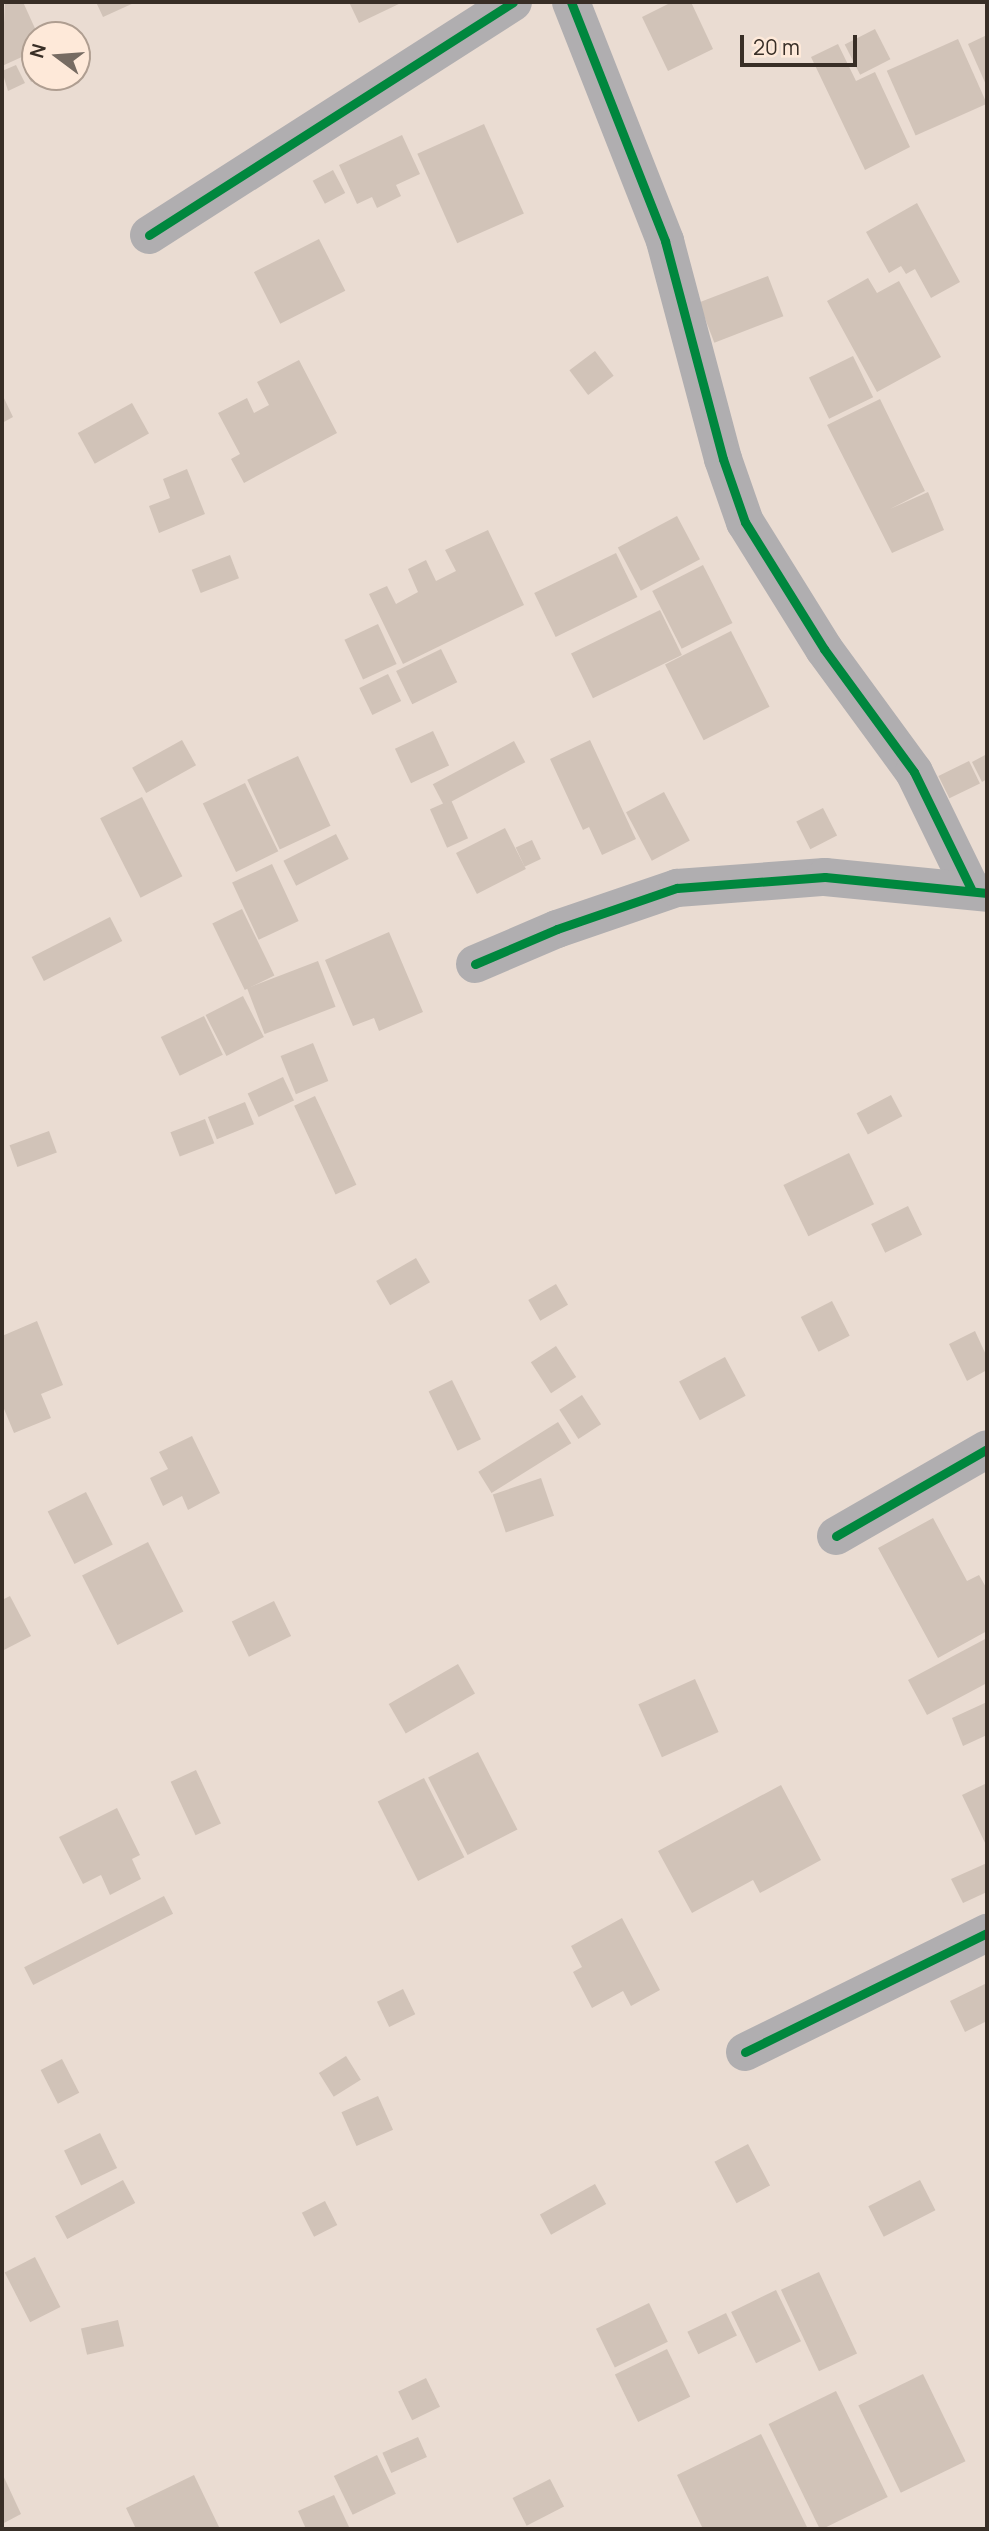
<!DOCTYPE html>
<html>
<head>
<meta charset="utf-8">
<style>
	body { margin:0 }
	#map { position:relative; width:989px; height:2531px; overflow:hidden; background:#eadcd2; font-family:Manrope,sans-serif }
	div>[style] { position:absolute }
	.building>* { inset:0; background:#d1c3b8; transform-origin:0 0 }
	.minor>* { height:38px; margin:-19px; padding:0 19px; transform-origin:19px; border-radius:19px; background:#b0aeb0 }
	.cycleway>* { height:9px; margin:-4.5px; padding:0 4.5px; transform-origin:4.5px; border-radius:4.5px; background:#00873e }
	span { translate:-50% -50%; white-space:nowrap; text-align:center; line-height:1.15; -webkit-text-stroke:6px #fee9d9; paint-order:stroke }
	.frame { position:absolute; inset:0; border:4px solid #382e26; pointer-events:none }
	.north { position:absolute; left:21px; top:21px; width:70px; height:70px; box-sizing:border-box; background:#fee9d9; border:2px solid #af9e91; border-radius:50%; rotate:286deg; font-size:19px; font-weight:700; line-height:28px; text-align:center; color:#382e26 }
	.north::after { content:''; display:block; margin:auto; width:24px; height:32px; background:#766b62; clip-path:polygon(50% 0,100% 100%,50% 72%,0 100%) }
	.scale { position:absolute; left:740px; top:35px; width:117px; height:32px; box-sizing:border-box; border:4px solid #382e26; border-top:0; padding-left:9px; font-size:21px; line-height:24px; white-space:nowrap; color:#382e26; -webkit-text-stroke:5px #fee9d9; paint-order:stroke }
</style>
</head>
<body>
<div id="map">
	<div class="building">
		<div style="clip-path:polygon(5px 2px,23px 2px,38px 35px,35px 51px,2px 66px)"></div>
		<div style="clip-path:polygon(96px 2px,136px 2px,103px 17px)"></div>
		<div style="clip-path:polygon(349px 2px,403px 2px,359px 23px)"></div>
		<div style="clip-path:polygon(672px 2px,691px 2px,713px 49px,668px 71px,642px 17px)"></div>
		<div style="left:875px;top:29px;width:34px;height:34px;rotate:63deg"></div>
		<div style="clip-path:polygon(987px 35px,987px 87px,968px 44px)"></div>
		<div style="left:958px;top:39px;width:71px;height:78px;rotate:66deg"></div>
		<div style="clip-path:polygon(838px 44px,856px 81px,875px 72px,910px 147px,865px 170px,811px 57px)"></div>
		<div style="clip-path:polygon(35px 56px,35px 77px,43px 77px,31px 82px,22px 62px)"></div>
		<div style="clip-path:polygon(16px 65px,25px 83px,8px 91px,2px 71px)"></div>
		<div style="left:484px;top:124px;width:98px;height:73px;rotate:66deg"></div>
		<div style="clip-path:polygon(402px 135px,420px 174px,396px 185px,401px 196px,377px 208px,372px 197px,357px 204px,339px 165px)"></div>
		<div style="left:333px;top:170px;width:26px;height:23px;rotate:62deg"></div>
		<div style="clip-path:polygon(917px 203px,960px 282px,931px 298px,915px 269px,906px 274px,901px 266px,889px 273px,866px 232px)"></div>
		<div style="left:319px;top:239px;width:58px;height:73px;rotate:63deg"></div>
		<div style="left:768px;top:276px;width:43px;height:74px;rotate:69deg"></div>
		<div style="clip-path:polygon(868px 278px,877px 293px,899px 281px,941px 357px,877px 392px,827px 301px)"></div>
		<div style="left:595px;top:351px;width:31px;height:32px;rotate:53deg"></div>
		<div style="left:853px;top:356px;width:46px;height:49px;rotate:64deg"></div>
		<div style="clip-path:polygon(299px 360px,337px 433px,244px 483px,231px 459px,240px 454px,218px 413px,247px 398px,254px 413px,269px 405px,257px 382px)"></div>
		<div style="clip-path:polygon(2px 394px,13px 417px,2px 423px)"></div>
		<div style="clip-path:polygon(880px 399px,925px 491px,890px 509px,928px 492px,944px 530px,892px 553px,827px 425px)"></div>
		<div style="left:132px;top:403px;width:35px;height:62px;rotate:61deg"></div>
		<div style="clip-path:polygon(187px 469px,205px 514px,159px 533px,149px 506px,170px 498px,163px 479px)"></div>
		<div style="left:677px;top:516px;width:49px;height:67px;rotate:62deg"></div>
		<div style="clip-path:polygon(488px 530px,524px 605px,403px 664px,369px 594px,387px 586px,396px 604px,418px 592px,408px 569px,426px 560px,436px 581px,456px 571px,445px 550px)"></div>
		<div style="left:616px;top:553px;width:49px;height:91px;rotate:64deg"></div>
		<div style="left:230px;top:555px;width:25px;height:41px;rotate:69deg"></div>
		<div style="left:703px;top:565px;width:65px;height:57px;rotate:63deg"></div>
		<div style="left:660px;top:610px;width:50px;height:99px;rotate:64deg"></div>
		<div style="left:378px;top:624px;width:44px;height:37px;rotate:65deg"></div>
		<div style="left:731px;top:631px;width:85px;height:74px;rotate:63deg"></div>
		<div style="left:441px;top:649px;width:37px;height:50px;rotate:64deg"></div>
		<div style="left:388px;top:674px;width:30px;height:32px;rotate:64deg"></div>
		<div style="left:433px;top:731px;width:38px;height:42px;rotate:65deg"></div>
		<div style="left:182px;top:740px;width:29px;height:57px;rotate:61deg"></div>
		<div style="clip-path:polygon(590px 740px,636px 839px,602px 855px,589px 827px,583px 830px,550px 759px)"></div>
		<div style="left:514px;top:741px;width:24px;height:92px;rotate:62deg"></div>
		<div style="clip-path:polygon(987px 754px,987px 779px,982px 782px,972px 762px)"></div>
		<div style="left:298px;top:756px;width:77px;height:56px;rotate:65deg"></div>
		<div style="left:969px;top:761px;width:25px;height:34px;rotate:64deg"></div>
		<div style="left:245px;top:783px;width:76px;height:47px;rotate:64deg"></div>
		<div style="left:664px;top:792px;width:55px;height:43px;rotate:62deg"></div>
		<div style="left:142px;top:797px;width:89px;height:47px;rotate:63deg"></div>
		<div style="left:451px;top:800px;width:42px;height:23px;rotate:66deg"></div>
		<div style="left:823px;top:808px;width:31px;height:30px;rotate:63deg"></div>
		<div style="left:505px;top:828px;width:46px;height:55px;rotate:63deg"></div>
		<div style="left:336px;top:834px;width:28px;height:59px;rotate:63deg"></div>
		<div style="left:532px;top:840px;width:21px;height:18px;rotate:65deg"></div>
		<div style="left:272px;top:864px;width:63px;height:44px;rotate:65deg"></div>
		<div style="left:242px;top:909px;width:74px;height:33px;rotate:64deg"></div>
		<div style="left:110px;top:917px;width:27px;height:88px;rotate:63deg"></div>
		<div style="clip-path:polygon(389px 932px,423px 1012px,379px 1031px,374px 1018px,353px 1026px,325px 960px)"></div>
		<div style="left:318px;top:961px;width:49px;height:76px;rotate:69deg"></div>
		<div style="left:243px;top:996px;width:46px;height:42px;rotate:63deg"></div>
		<div style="left:204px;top:1016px;width:43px;height:48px;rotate:64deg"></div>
		<div style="left:313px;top:1043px;width:41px;height:35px;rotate:68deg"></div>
		<div style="left:283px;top:1077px;width:26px;height:39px;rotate:65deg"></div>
		<div style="left:891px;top:1095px;width:24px;height:39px;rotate:62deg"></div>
		<div style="left:315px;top:1096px;width:98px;height:23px;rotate:65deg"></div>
		<div style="left:245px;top:1102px;width:24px;height:40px;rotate:68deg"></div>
		<div style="left:205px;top:1119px;width:26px;height:37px;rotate:69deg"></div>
		<div style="left:49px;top:1131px;width:23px;height:42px;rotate:70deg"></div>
		<div style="left:849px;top:1153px;width:57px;height:73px;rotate:64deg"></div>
		<div style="left:908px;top:1206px;width:32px;height:41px;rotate:64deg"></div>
		<div style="left:416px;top:1258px;width:28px;height:46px;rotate:60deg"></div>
		<div style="left:556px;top:1284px;width:24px;height:32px;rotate:60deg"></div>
		<div style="left:832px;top:1301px;width:39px;height:35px;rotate:63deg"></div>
		<div style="clip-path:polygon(37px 1321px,63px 1385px,41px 1394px,51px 1418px,14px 1433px,2px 1404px,2px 1336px)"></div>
		<div style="clip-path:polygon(975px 1331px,987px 1357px,987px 1370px,967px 1381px,949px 1344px)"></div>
		<div style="left:556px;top:1346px;width:37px;height:30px;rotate:57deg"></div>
		<div style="left:725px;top:1357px;width:44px;height:52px;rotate:62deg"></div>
		<div style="left:452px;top:1380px;width:66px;height:26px;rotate:64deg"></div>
		<div style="left:582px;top:1395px;width:35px;height:27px;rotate:57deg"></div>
		<div style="left:558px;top:1422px;width:25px;height:94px;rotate:58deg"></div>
		<div style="clip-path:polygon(192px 1436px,220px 1493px,188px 1510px,182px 1496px,163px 1506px,150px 1478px,168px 1469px,159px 1452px)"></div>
		<div style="left:541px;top:1478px;width:40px;height:51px;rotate:71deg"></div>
		<div style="left:86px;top:1492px;width:59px;height:43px;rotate:63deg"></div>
		<div style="clip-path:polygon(933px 1518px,967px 1581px,979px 1575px,987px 1589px,987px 1631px,938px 1658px,878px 1548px)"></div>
		<div style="left:148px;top:1542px;width:78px;height:74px;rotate:63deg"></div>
		<div style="clip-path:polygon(10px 1596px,31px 1636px,2px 1651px,2px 1600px)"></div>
		<div style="left:274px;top:1601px;width:39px;height:47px;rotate:64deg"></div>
		<div style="clip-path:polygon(987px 1638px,987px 1683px,927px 1715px,908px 1680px)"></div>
		<div style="left:458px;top:1664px;width:34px;height:80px;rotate:60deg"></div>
		<div style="left:695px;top:1679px;width:58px;height:62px;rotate:66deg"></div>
		<div style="clip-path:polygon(987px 1702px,987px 1735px,963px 1746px,952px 1718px)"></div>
		<div style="left:478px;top:1752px;width:87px;height:56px;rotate:63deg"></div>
		<div style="left:196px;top:1770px;width:59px;height:28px;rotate:65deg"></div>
		<div style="left:424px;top:1778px;width:89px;height:52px;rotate:63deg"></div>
		<div style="clip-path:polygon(987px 1783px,987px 1847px,962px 1795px)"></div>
		<div style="clip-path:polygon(781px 1785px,821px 1860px,760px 1893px,753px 1880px,692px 1913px,658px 1851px)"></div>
		<div style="clip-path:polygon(117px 1808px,140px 1855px,132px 1859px,141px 1879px,110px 1895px,101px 1875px,83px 1884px,59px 1837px)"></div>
		<div style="clip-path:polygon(987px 1863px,987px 1892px,963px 1903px,951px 1879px)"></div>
		<div style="left:164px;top:1896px;width:20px;height:157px;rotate:63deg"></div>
		<div style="clip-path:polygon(622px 1918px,660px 1990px,631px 2006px,623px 1991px,592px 2008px,573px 1972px,582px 1967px,571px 1946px)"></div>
		<div style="clip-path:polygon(987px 1983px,987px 2021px,965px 2032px,950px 2001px)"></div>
		<div style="left:403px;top:1989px;width:28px;height:29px;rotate:64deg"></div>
		<div style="left:346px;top:2056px;width:28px;height:32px;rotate:58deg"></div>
		<div style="left:62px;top:2059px;width:38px;height:24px;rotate:63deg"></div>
		<div style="left:378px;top:2096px;width:37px;height:40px;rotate:66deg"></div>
		<div style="left:100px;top:2133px;width:39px;height:40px;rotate:64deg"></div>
		<div style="left:748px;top:2144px;width:47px;height:38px;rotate:62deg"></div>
		<div style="left:123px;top:2180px;width:26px;height:77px;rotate:62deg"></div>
		<div style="left:920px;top:2180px;width:34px;height:58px;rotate:63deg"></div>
		<div style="left:595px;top:2184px;width:23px;height:63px;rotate:61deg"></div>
		<div style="left:325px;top:2201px;width:27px;height:26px;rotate:63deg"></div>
		<div style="left:35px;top:2257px;width:56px;height:34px;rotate:63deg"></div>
		<div style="left:819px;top:2272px;width:90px;height:42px;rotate:65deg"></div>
		<div style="left:776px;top:2290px;width:57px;height:50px;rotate:64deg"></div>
		<div style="left:649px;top:2303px;width:43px;height:59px;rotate:64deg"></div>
		<div style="left:726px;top:2313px;width:25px;height:43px;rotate:64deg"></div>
		<div style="left:118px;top:2320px;width:27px;height:38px;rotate:77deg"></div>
		<div style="left:667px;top:2349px;width:53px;height:58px;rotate:64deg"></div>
		<div style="left:923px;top:2374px;width:97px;height:72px;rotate:64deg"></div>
		<div style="left:426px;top:2378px;width:32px;height:31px;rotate:64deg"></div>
		<div style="left:836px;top:2391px;width:118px;height:75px;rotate:64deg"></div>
		<div style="clip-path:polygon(761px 2434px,808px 2529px,703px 2529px,677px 2475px)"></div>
		<div style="left:418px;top:2437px;width:22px;height:39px;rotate:66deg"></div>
		<div style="left:377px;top:2455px;width:43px;height:48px;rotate:64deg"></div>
		<div style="clip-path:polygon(2px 2473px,21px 2514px,2px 2524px)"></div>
		<div style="clip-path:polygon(194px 2475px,220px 2529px,136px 2529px,126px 2508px)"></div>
		<div style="left:550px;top:2479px;width:31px;height:42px;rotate:63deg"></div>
		<div style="clip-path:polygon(334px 2495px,350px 2529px,306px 2529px,298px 2511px)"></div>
	</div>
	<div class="minor">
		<div style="left:571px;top:2px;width:257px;rotate:68.5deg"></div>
		<div style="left:665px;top:241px;width:226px;rotate:75.1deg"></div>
		<div style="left:723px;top:459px;width:67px;rotate:70.8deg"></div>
		<div style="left:745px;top:522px;width:150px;rotate:58.1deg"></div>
		<div style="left:824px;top:649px;width:152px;rotate:53.8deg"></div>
		<div style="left:914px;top:772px;width:130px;rotate:64deg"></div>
		<div style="left:149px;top:235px;width:432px;rotate:-32.6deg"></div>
		<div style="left:475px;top:964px;width:89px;rotate:-23.1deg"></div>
		<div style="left:557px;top:929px;width:127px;rotate:-18.9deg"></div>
		<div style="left:677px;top:888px;width:148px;rotate:-4.3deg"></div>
		<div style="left:825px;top:877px;width:163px;rotate:5.6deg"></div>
		<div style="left:836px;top:1536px;width:174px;rotate:-29.9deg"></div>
		<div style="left:745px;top:2052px;width:270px;rotate:-26.2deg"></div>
	</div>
	<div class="cycleway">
		<div style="left:571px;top:2px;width:257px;rotate:68.5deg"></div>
		<div style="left:665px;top:241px;width:226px;rotate:75.1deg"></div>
		<div style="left:723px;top:459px;width:67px;rotate:70.8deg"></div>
		<div style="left:745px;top:522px;width:150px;rotate:58.1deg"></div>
		<div style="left:824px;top:649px;width:152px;rotate:53.8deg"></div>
		<div style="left:914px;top:772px;width:130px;rotate:64deg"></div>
		<div style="left:149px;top:235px;width:432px;rotate:-32.6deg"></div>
		<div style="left:475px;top:964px;width:89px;rotate:-23.1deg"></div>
		<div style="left:557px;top:929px;width:127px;rotate:-18.9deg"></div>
		<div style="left:677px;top:888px;width:148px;rotate:-4.3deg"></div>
		<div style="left:825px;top:877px;width:163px;rotate:5.6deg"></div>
		<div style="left:836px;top:1536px;width:174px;rotate:-29.9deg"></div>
		<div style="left:745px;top:2052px;width:270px;rotate:-26.2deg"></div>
	</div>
	<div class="frame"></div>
	<div class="north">N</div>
	<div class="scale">20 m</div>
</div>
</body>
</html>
